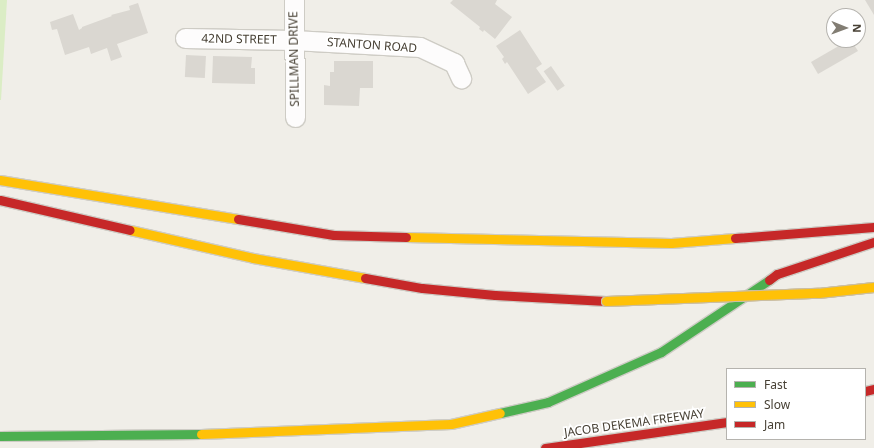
<!DOCTYPE html>
<html>
<head>
<meta charset="utf-8">
<style>
	body { margin:0 }
	#map { position:relative; width:874px; height:448px; overflow:hidden; background:#f0eee8; font-family:"Noto Sans",sans-serif }
	div>[style] { position:absolute }
	.green>* { inset:0; background:#dbedc5 }
	.building>* { inset:0; background:#dad7d1; transform-origin:0 0 }
	.roads { filter:drop-shadow(1px 0 #ceccc5) drop-shadow(-1px 0 #ceccc5) drop-shadow(0 1px #ceccc5) drop-shadow(0 -1px #ceccc5) }
	.street>* { height:19px; margin:-9.5px; padding:0 9.5px; transform-origin:9.5px; border-radius:9.5px; background:#fdfcfc }
	.fast>* { height:9px; margin:-4.5px; padding:0 4.5px; transform-origin:4.5px; border-radius:4.5px; background:#4caf50 }
	.slow>* { height:9px; margin:-4.5px; padding:0 4.5px; transform-origin:4.5px; border-radius:4.5px; background:#ffc107 }
	.jam>* { height:9px; margin:-4.5px; padding:0 4.5px; transform-origin:4.5px; border-radius:4.5px; background:#c62828 }
	.bridges { filter:drop-shadow(1px 0 #cbbea1) drop-shadow(-1px 0 #cbbea1) drop-shadow(0 1px #cbbea1) drop-shadow(0 -1px #cbbea1) }
	.slow-bridge>* { height:9px; margin:-4.5px; padding:0 4.5px; transform-origin:4.5px; border-radius:4.5px; background:#ffc107 }
	span { translate:-50% -50%; white-space:nowrap; text-align:center; line-height:1.15; -webkit-text-stroke:3.5px #fff; paint-order:stroke }
	.street-label { font-size:12px; color:#474034 }
	.legend { position:absolute; left:726px; top:368px; width:140px; height:72px; box-sizing:border-box; background:#fff; border:1px solid #b5b3ae; margin:0; padding:5px 7px; list-style:none; font-size:12px; color:#474034 }
	.legend li { display:flex; align-items:center; gap:8px; height:20px }
	.legend b { width:20px; border:1px solid #b5b3ae }
	.north { position:absolute; left:826px; top:8px; width:40px; height:40px; box-sizing:border-box; background:#fff; border:1px solid #b5b3ae; border-radius:50%; rotate:91deg; font-size:11px; font-weight:700; line-height:16px; text-align:center; color:#474034 }
	.north::after { content:''; display:block; margin:auto; width:14px; height:18px; background:#827d73; clip-path:polygon(50% 0,100% 100%,50% 72%,0 100%) }
</style>
</head>
<body>
<div id="map">
	<div class="green">
		<div style="clip-path:polygon(0 0,7px 0,1px 100px,0 100px)"></div>
	</div>
	<div class="building">
		<div style="clip-path:polygon(453px 0,497px 0,495px 4px,512px 17px,495px 39px,484px 30px,483px 32px,479px 29px,480px 27px,450px 3px)"></div>
		<div style="clip-path:polygon(865px 0,874px 0,874px 15px)"></div>
		<div style="clip-path:polygon(138px 3px,148px 33px,117px 44px,122px 57px,111px 61px,107px 48px,91px 54px,89px 47px,65px 55px,57px 29px,52px 30px,50px 22px,73px 14px,79px 30px,82px 28px,82px 27px,112px 16px,111px 15px,130px 10px,129px 6px)"></div>
		<div style="clip-path:polygon(520px 30px,542px 64px,536px 68px,546px 82px,528px 94px,507px 62px,505px 64px,502px 59px,504px 57px,496px 46px)"></div>
		<div style="clip-path:polygon(849px 40px,851px 40px,858px 51px,818px 74px,811px 62px)"></div>
		<div style="left:186px;top:55px;width:20px;height:22px;rotate:3deg"></div>
		<div style="clip-path:polygon(213px 56px,252px 57px,251px 68px,255px 68px,255px 84px,212px 83px)"></div>
		<div style="clip-path:polygon(334px 61px,373px 61px,373px 88px,360px 88px,359px 106px,324px 105px,324px 85px,330px 86px,330px 72px,334px 72px)"></div>
		<div style="left:551px;top:66px;width:24px;height:9px;rotate:55deg"></div>
	</div>
	<div class="roads">
		<div class="street">
			<div style="left:294px;top:0;width:117px;rotate:89.5deg"></div>
			<div style="left:185px;top:38px;width:108px;rotate:1.1deg"></div>
			<div style="left:293px;top:40px;width:127px;rotate:3.2deg"></div>
			<div style="left:420px;top:47px;width:38px;rotate:25deg"></div>
			<div style="left:454px;top:63px;width:17px;rotate:65deg"></div>
		</div>
		<div class="fast">
			<div style="left:500px;top:413px;width:49px;rotate:-12.9deg"></div>
			<div style="left:548px;top:402px;width:124px;rotate:-23.9deg"></div>
			<div style="left:661px;top:352px;width:130px;rotate:-33.7deg"></div>
			<div style="left:0;top:436px;width:201px;rotate:-0.6deg"></div>
		</div>
		<div class="slow">
			<div style="left:0;top:180px;width:241px;rotate:9.3deg"></div>
			<div style="left:130px;top:230px;width:126px;rotate:12.8deg"></div>
			<div style="left:253px;top:258px;width:114px;rotate:10.1deg"></div>
			<div style="left:406px;top:237px;width:265px;rotate:1.3deg"></div>
			<div style="left:671px;top:243px;width:64px;rotate:-4.5deg"></div>
			<div style="left:201px;top:434px;width:250px;rotate:-2.3deg"></div>
			<div style="left:451px;top:424px;width:50px;rotate:-12.7deg"></div>
		</div>
		<div class="jam">
			<div style="left:0;top:200px;width:133px;rotate:13deg"></div>
			<div style="left:238px;top:219px;width:97px;rotate:9.5deg"></div>
			<div style="left:334px;top:235px;width:72px;rotate:1.6deg"></div>
			<div style="left:735px;top:238px;width:139px;rotate:-4.5deg"></div>
			<div style="left:365px;top:278px;width:58px;rotate:10deg"></div>
			<div style="left:422px;top:288px;width:73px;rotate:5.5deg"></div>
			<div style="left:495px;top:295px;width:111px;rotate:3.1deg"></div>
			<div style="left:769px;top:280px;width:10px;rotate:-37deg"></div>
			<div style="left:777px;top:274px;width:102px;rotate:-18.3deg"></div>
			<div style="left:865px;top:391px;width:9px;rotate:-13deg"></div>
			<div style="left:545px;top:448px;width:184px;rotate:-8.1deg"></div>
		</div>
	</div>
	<div class="bridges">
		<div class="slow-bridge">
			<div style="left:606px;top:301px;width:212px;rotate:-2.2deg"></div>
			<div style="left:818px;top:293px;width:56px;rotate:-6.1deg"></div>
		</div>
	</div>
	<div class="street-label">
		<span style="left:239px;top:39px;rotate:1deg">42ND STREET</span>
		<span style="left:372px;top:45px;rotate:4deg">STANTON ROAD</span>
		<span style="left:294px;top:59px;rotate:-91deg">SPILLMAN DRIVE</span>
		<span style="left:634px;top:423px;rotate:-8deg">JACOB DEKEMA FREEWAY</span>
	</div>
	<ul class="legend">
	<li><b style="height:5px;background:#4caf50"></b>Fast</li>
	<li><b style="height:5px;background:#ffc107"></b>Slow</li>
	<li><b style="height:5px;background:#c62828"></b>Jam</li>
	</ul>
	<div class="north">N</div>
</div>
</body>
</html>
